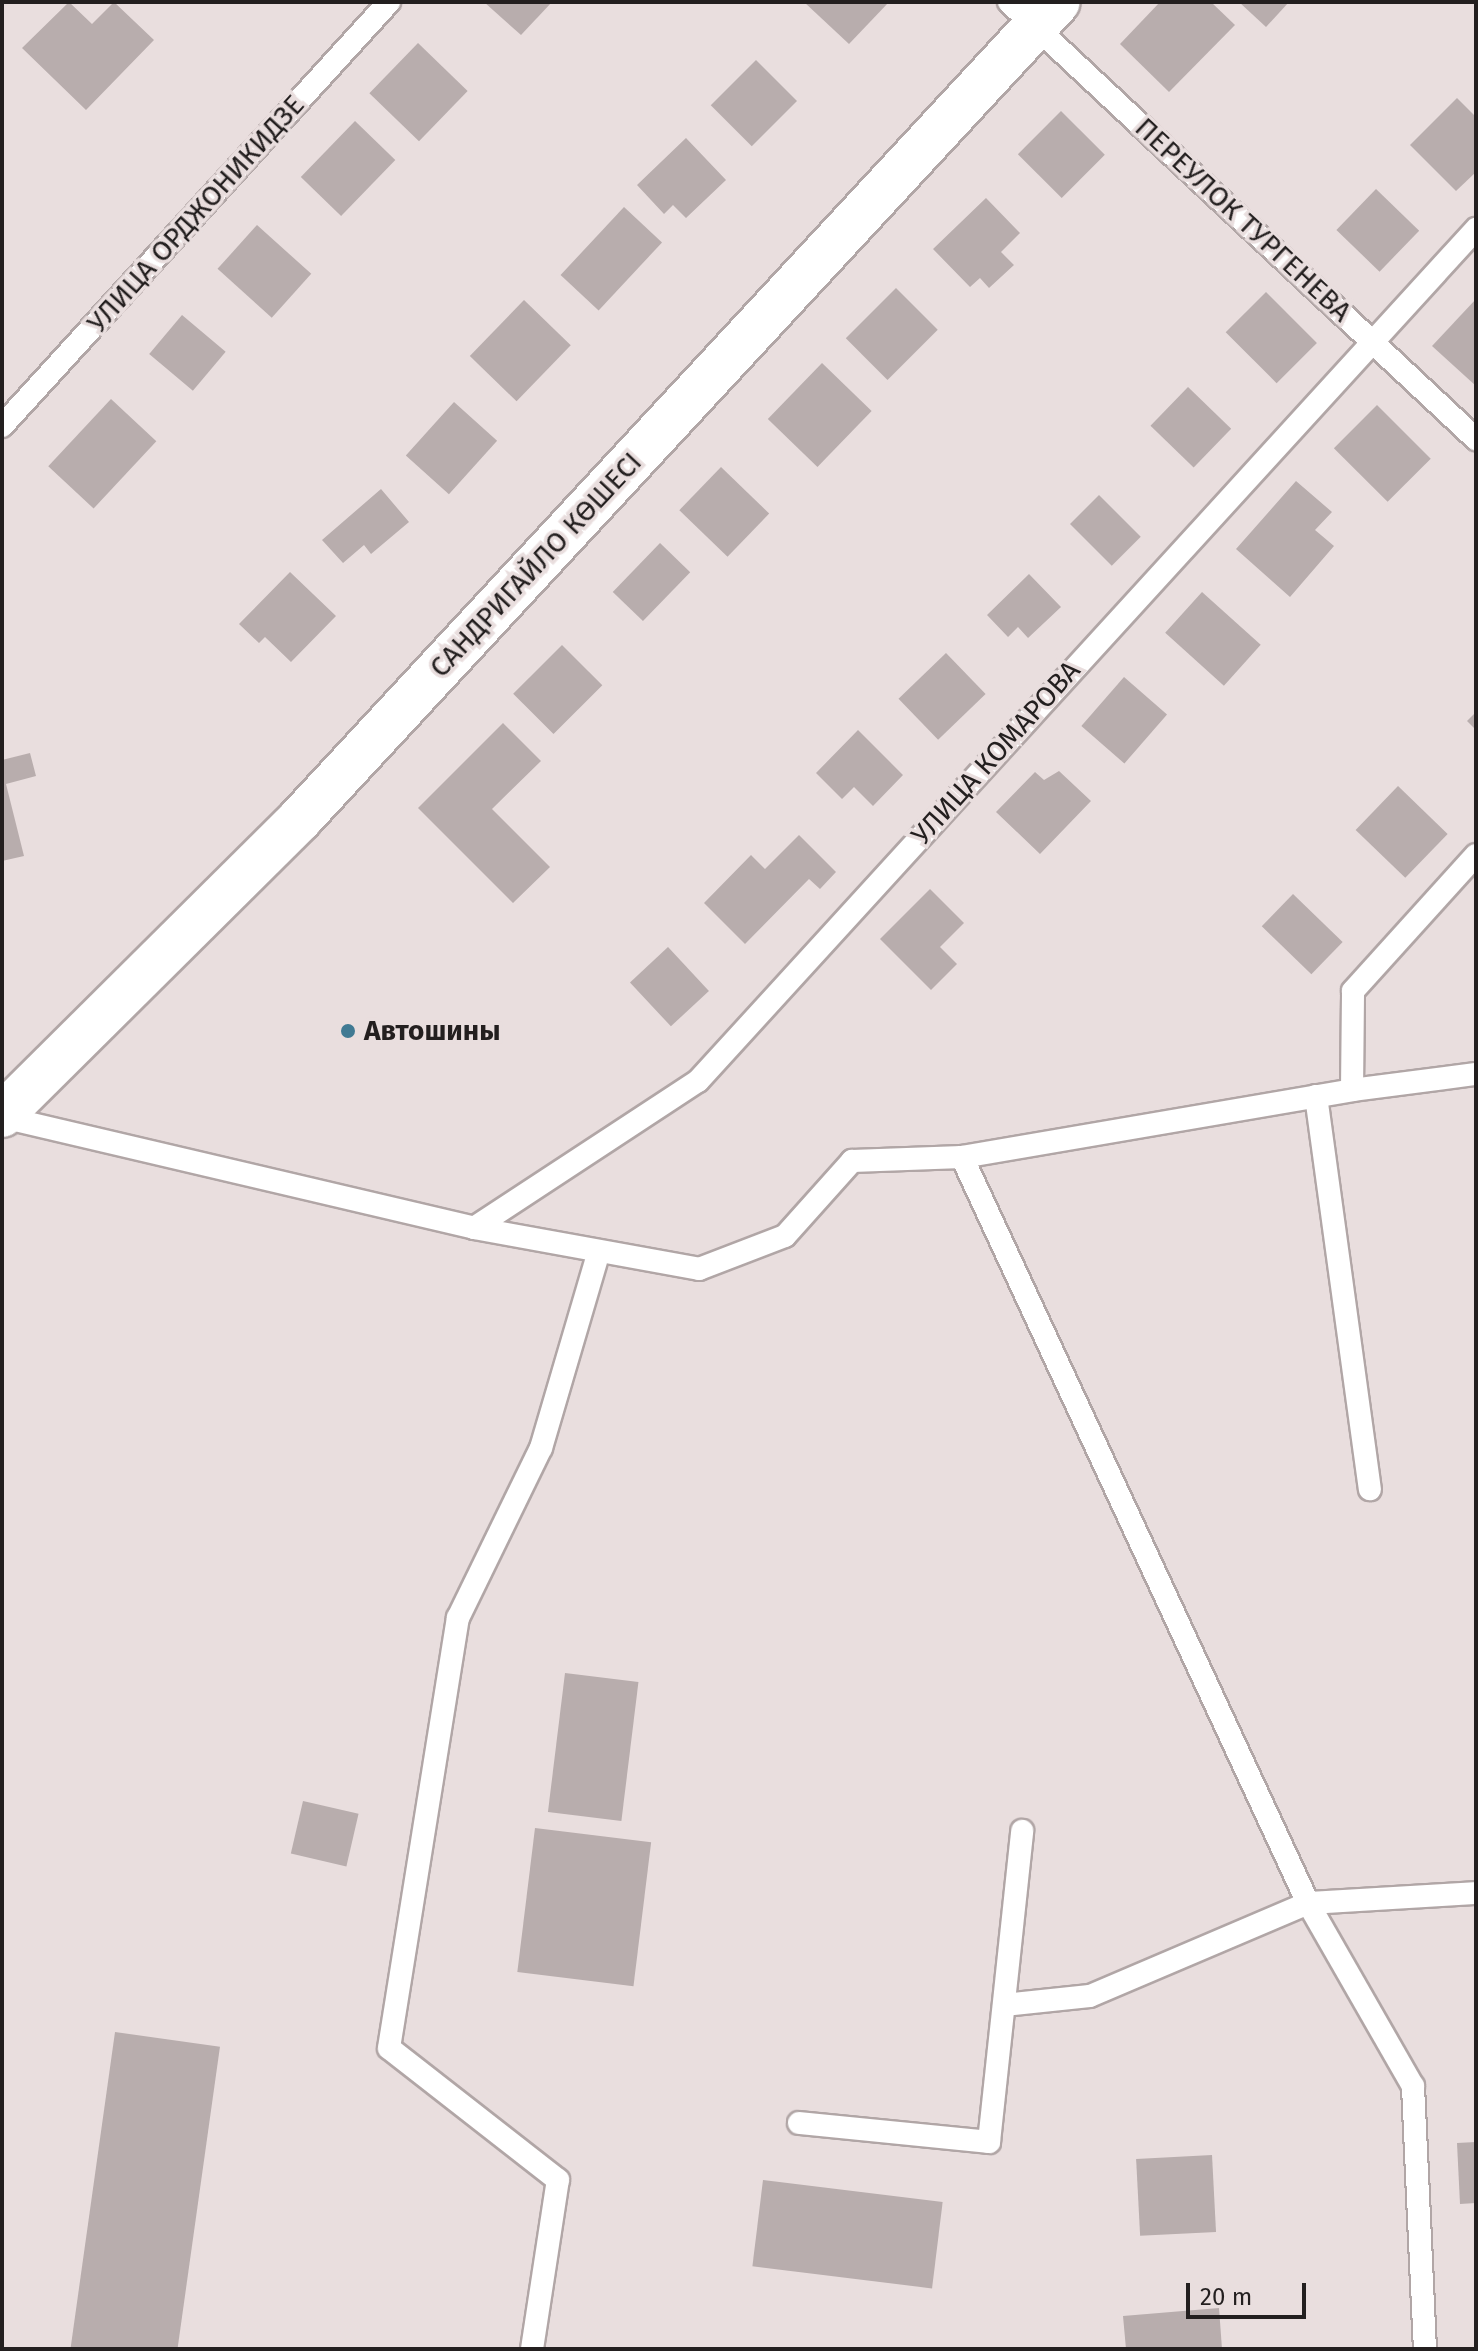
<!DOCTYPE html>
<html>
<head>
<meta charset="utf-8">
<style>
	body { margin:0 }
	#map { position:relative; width:1478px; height:2351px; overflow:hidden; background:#e9dede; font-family:"Fira Sans",sans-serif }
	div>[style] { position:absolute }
	.building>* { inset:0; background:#b8adad; transform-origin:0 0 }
	.roads { filter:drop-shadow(2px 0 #b1a6a6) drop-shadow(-2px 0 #b1a6a6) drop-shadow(0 2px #b1a6a6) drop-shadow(0 -2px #b1a6a6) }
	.service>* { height:22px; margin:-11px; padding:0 11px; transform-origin:11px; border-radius:11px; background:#fff }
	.tertiary>* { height:44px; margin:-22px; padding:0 22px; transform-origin:22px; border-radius:22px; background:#fff }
	.dots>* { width:22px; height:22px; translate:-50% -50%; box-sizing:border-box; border:4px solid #e9dede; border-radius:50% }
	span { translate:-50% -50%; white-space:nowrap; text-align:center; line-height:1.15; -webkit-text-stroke:7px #e9dede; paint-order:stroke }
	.street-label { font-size:28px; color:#231f1f }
	.poi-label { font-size:28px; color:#231f1f; font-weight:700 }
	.left { translate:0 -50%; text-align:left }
	.frame { position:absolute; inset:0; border:4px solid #231f1f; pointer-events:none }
	.scale { position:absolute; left:1186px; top:2283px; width:120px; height:36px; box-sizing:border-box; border:4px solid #231f1f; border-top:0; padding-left:10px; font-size:24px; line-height:28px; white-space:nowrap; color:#231f1f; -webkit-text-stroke:6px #e9dede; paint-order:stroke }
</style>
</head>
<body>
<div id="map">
	<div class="building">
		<div style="clip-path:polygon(69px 2px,92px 24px,114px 2px,154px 40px,86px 110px,22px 48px)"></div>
		<div style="clip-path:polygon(484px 2px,552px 2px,521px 35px)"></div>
		<div style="clip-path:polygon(804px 2px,889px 2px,849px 44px)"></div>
		<div style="clip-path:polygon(1160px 2px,1211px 2px,1235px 25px,1169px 92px,1120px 44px)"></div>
		<div style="clip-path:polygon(1239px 2px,1289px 2px,1266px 27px)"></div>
		<div style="left:418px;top:43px;width:69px;height:70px;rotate:44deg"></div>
		<div style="left:756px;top:60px;width:58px;height:64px;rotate:45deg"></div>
		<div style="clip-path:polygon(1457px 98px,1476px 117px,1476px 172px,1456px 191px,1410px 145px)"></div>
		<div style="left:1061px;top:111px;width:62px;height:61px;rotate:45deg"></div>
		<div style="left:355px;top:121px;width:56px;height:78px;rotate:44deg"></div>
		<div style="clip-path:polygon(686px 138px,726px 180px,686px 218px,673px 205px,664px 214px,637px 185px)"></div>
		<div style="left:1376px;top:189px;width:60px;height:57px;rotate:44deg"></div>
		<div style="clip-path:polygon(986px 198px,1020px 233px,1001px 252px,1014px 265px,989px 288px,980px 278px,970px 287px,933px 249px)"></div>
		<div style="left:624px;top:207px;width:52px;height:93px;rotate:43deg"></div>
		<div style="left:257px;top:225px;width:73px;height:59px;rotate:42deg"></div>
		<div style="left:896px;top:288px;width:59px;height:71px;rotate:45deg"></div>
		<div style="left:1266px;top:292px;width:72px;height:57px;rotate:45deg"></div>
		<div style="clip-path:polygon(1476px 299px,1476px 386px,1432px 346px)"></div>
		<div style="left:524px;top:300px;width:65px;height:78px;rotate:44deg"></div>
		<div style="left:182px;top:315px;width:57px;height:51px;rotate:40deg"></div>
		<div style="left:822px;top:363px;width:69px;height:78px;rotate:44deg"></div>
		<div style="left:1188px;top:387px;width:60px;height:54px;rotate:44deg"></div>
		<div style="left:111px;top:399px;width:62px;height:92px;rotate:43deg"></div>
		<div style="left:454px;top:402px;width:58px;height:72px;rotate:42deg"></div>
		<div style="left:1377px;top:405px;width:76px;height:61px;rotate:45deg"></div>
		<div style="left:721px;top:467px;width:67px;height:60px;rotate:44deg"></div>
		<div style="clip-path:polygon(1296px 481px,1332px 512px,1315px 530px,1334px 546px,1290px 597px,1236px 549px)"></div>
		<div style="clip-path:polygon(381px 489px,409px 522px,371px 554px,364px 545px,343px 563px,322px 540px)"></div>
		<div style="left:1099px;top:495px;width:59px;height:41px;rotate:45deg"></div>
		<div style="left:660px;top:543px;width:42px;height:68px;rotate:44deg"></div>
		<div style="clip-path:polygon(290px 572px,336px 616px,291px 662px,265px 637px,259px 643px,239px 624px)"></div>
		<div style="clip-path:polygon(1029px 574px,1061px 607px,1028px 638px,1018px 627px,1008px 637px,987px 615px)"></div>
		<div style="left:1202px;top:592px;width:79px;height:55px;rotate:42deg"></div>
		<div style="left:562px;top:645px;width:57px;height:69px;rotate:45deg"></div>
		<div style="left:946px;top:653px;width:57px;height:66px;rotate:46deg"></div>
		<div style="left:1124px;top:677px;width:57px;height:65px;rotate:41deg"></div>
		<div style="clip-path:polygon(1476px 712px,1476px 730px,1467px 721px)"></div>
		<div style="clip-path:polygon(503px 723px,541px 761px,492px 809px,550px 867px,513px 903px,418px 808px)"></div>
		<div style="clip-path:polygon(858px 730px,903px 775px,873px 806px,854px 787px,842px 799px,816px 773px)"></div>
		<div style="clip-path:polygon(30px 753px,36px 776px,6px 784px,24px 856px,2px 861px,2px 760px)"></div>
		<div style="clip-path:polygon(1059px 771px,1091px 801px,1040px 854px,996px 812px,1035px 772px,1044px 780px)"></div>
		<div style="left:1398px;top:786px;width:69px;height:61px;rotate:44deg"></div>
		<div style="clip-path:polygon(799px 835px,836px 872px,820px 889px,809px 879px,745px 944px,704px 903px,751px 855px,765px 869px)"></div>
		<div style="clip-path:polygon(930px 889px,964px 923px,940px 947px,957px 964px,931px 990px,880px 939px)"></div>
		<div style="left:1293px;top:894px;width:69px;height:45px;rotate:44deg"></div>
		<div style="left:668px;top:947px;width:60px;height:52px;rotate:47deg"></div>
		<div style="left:565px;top:1673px;width:74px;height:140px;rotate:7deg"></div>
		<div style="left:303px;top:1801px;width:57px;height:54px;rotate:13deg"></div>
		<div style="left:535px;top:1828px;width:117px;height:145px;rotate:7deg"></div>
		<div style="left:115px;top:2032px;width:106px;height:320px;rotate:8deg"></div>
		<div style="clip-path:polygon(1476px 2142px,1476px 2203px,1460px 2204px,1457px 2143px)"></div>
		<div style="left:1212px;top:2155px;width:77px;height:76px;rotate:87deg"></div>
		<div style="left:763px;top:2180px;width:181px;height:87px;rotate:7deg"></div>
		<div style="clip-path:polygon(1219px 2308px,1222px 2349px,1126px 2349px,1123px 2316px)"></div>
	</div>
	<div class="roads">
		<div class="service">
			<div style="left:1009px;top:2px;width:640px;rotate:43.1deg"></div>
			<div style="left:2px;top:426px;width:574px;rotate:-47.61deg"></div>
			<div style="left:1352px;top:1090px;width:99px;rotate:-89.4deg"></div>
			<div style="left:1353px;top:991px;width:183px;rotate:-47.9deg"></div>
			<div style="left:1316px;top:1096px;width:397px;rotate:82.2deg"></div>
			<div style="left:2px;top:1117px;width:485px;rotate:13.2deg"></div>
			<div style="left:474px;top:1228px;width:229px;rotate:10.3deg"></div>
			<div style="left:699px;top:1269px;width:92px;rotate:-21deg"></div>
			<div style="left:785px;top:1236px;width:101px;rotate:-48.2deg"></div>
			<div style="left:852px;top:1161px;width:110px;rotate:-2.1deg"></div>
			<div style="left:962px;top:1157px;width:396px;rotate:-9.7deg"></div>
			<div style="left:1352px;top:1090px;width:125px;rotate:-7.4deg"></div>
			<div style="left:962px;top:1157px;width:822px;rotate:65.12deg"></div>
			<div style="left:1308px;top:1903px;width:211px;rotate:60.2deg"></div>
			<div style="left:1413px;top:2086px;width:263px;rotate:87.4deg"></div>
			<div style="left:474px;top:1228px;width:268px;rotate:-33.3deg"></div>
			<div style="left:698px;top:1081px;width:1154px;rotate:-47.6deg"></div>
			<div style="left:1004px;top:2005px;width:86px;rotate:-6deg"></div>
			<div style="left:1090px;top:1996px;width:237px;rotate:-23.1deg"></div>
			<div style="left:1308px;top:1903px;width:168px;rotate:-3.4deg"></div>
			<div style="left:799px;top:2123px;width:191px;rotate:5.7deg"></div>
			<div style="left:989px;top:2142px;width:313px;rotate:-83.9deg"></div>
			<div style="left:532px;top:2349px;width:171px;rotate:-81.3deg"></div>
			<div style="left:558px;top:2180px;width:214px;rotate:-142deg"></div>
			<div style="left:389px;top:2048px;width:436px;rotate:-80.9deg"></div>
			<div style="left:458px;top:1618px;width:189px;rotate:-64deg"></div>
			<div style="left:541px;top:1448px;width:205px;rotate:-73.6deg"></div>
		</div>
		<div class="tertiary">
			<div style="left:2px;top:1115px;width:420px;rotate:-44.8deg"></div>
			<div style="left:300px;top:819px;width:1114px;rotate:-47.15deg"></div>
		</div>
	</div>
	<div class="dots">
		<div style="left:348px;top:1031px;background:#407a93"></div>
	</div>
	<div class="street-label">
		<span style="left:196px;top:214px;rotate:-48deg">УЛИЦА ОРДЖОНИКИДЗЕ</span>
		<span style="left:1243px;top:220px;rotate:43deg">ПЕРЕУЛОК ТУРГЕНЕВА</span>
		<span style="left:536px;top:565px;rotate:-47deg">САНДРИГАЙЛО КӨШЕСІ</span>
		<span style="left:996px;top:753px;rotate:-48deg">УЛИЦА КОМАРОВА</span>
	</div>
	<div class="poi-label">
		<span class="left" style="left:364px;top:1031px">Автошины</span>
	</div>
	<div class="frame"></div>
	<div class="scale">20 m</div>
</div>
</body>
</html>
